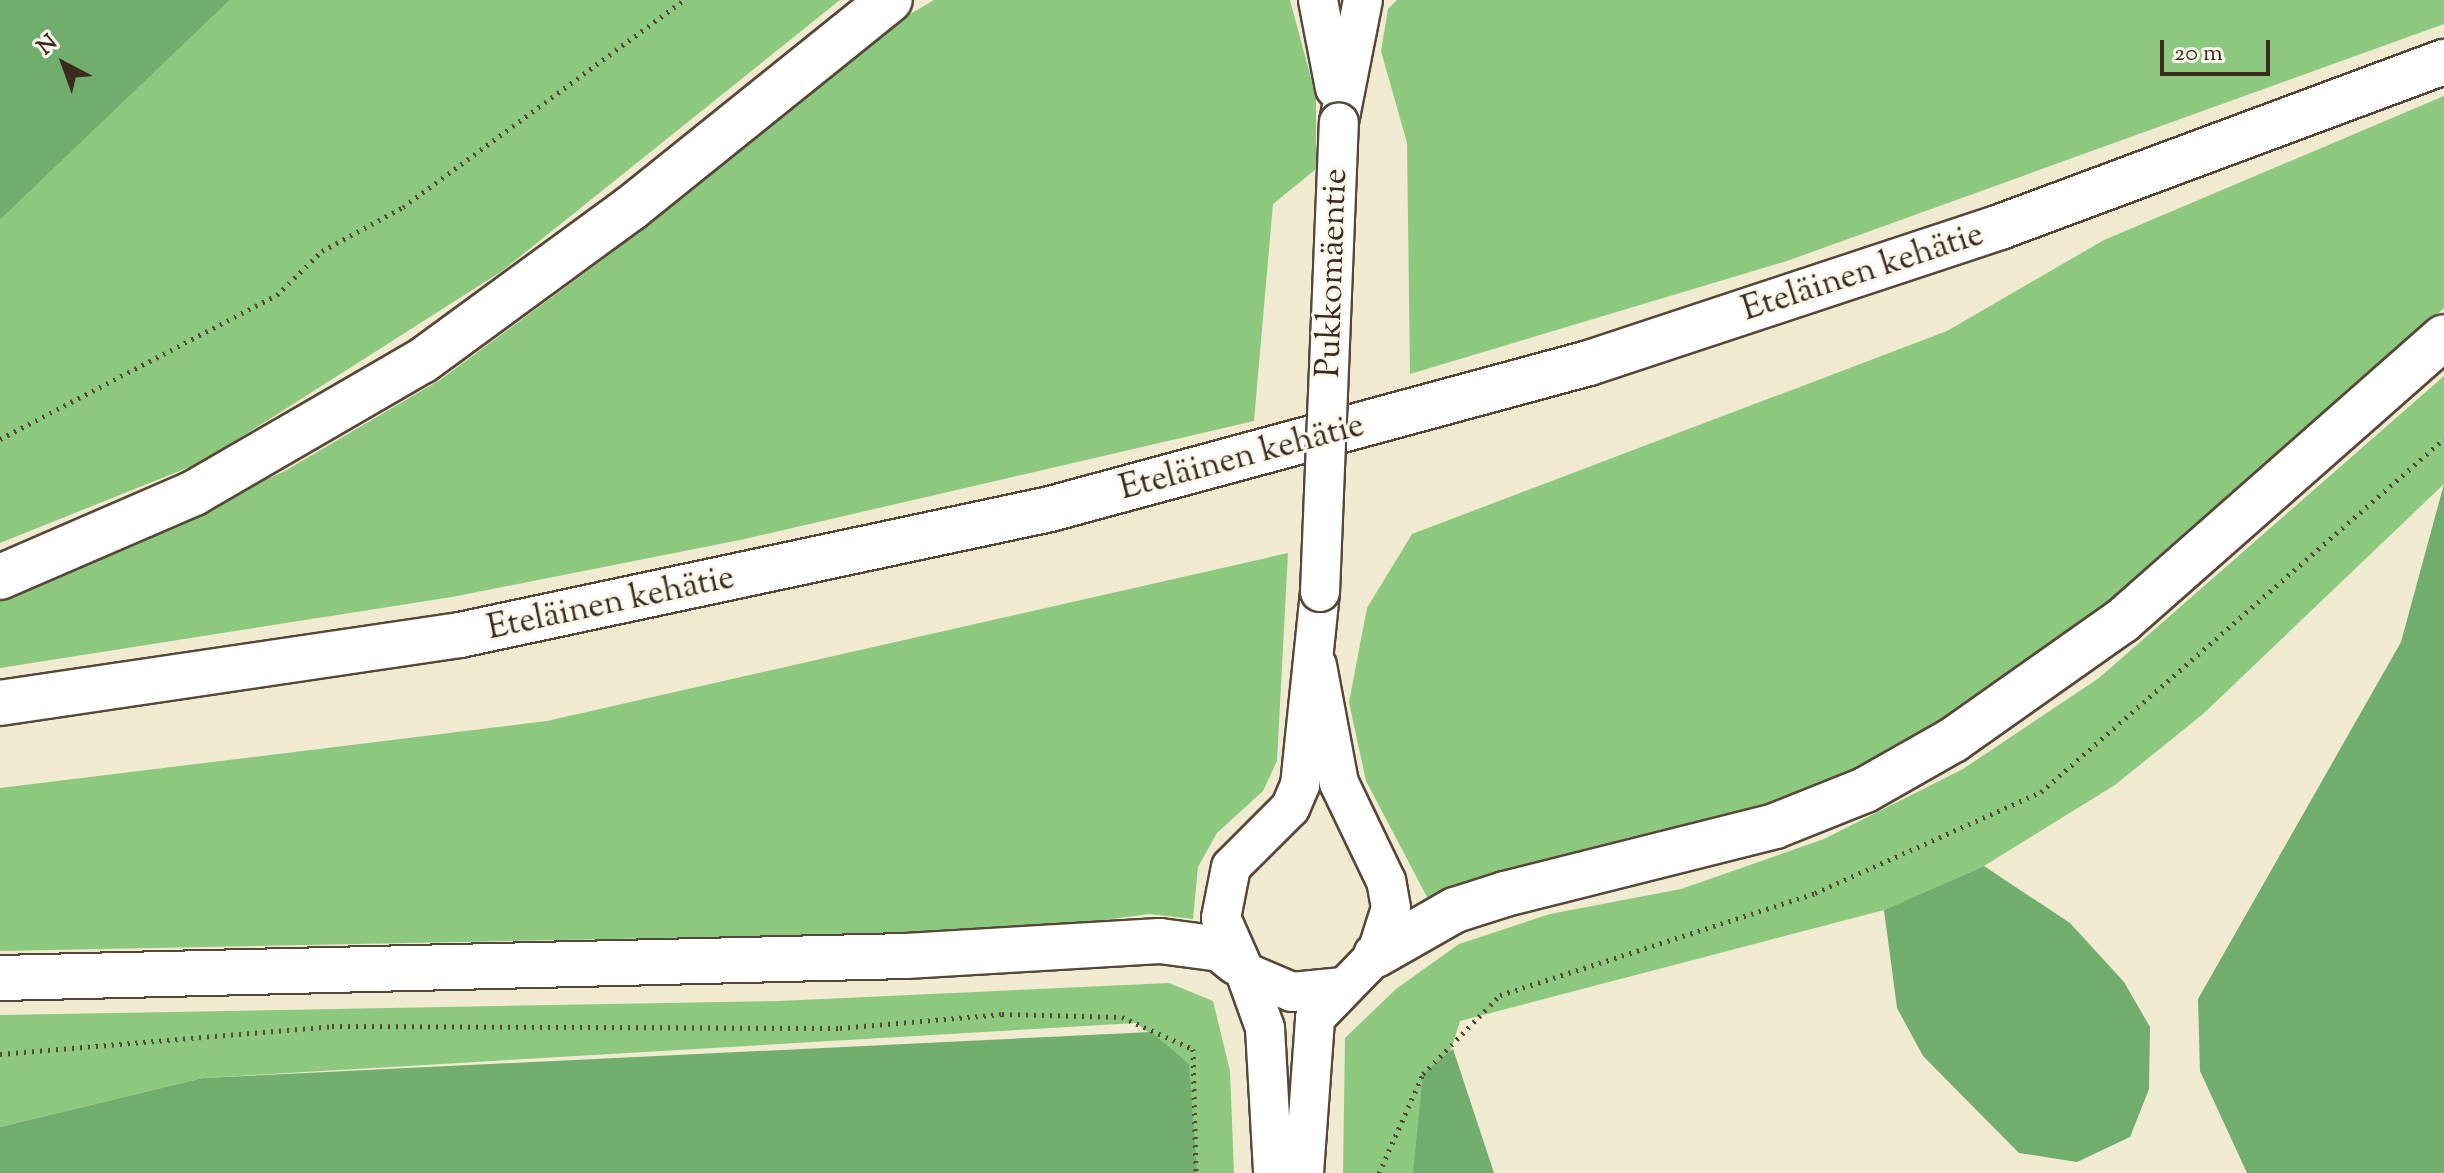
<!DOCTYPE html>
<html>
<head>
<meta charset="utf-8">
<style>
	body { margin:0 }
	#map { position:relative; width:2444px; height:1173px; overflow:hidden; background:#f0ead1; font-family:"Sorts Mill Goudy",serif }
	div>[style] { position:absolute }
	.green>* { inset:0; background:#8cc97e }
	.forest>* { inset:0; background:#71ad6d }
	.path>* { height:5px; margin-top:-2.5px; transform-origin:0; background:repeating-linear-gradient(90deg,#564739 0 2px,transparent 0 8px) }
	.roads { filter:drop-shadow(2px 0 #564739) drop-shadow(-2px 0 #564739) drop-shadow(0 2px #564739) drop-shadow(0 -2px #564739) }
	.street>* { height:38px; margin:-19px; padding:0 19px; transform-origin:19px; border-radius:19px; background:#fff }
	.highway>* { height:44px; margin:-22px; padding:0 22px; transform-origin:22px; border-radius:22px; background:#fff }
	.bridges { filter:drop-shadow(2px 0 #564739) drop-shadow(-2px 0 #564739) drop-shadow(0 2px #564739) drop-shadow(0 -2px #564739) }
	.street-bridge>* { height:38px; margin:-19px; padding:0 19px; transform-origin:19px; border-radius:19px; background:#fff }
	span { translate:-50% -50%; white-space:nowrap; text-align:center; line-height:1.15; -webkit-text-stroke:6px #fbf7ec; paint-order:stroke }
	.street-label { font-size:34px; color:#3b2a1e }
	.north { position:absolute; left:24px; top:24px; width:80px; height:80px; -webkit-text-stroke:6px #fbf7ec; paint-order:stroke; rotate:319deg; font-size:22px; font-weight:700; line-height:32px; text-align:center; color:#3b2a1e }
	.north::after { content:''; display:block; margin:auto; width:28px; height:36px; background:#3b2a1e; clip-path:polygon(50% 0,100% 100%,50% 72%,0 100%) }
	.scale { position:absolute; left:2160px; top:40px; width:110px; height:36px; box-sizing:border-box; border:4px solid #3b2a1e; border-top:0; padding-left:10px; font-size:24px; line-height:28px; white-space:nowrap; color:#3b2a1e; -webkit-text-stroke:6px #fbf7ec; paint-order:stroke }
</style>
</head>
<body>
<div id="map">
	<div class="green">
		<div style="clip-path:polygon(230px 0,840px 0,502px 271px,202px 462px,0 543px,0 220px)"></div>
		<div style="clip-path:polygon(934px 0,1290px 0,1316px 97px,1316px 169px,1273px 204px,1254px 421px,745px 539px,452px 597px,0 668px,0 598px,283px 472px,440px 380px,609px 255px,890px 26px)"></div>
		<div style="clip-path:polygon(1397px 0,2444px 0,2444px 24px,1787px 261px,1410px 374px,1407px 143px,1381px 51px,1388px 9px)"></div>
		<div style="clip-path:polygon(2444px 96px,2444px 308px,2081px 629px,1953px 713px,1821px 786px,1695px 831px,1499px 872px,1427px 897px,1366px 781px,1349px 702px,1367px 608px,1412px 534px,1947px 331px,2104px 240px)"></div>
		<div style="clip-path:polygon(2444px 376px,2444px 484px,2203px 714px,2115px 785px,1984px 866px,1884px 910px,1460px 1021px,1413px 1173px,1343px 1173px,1345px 1038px,1396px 989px,1459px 944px,1550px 914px,1681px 889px,1824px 839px,1963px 769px,2099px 678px)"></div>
		<div style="clip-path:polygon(1288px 553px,1277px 761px,1263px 791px,1217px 833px,1198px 867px,1193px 919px,1149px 914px,1022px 931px,0 951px,0 788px,547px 721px)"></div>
		<div style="clip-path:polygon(1169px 983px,1213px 1001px,1230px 1071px,1234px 1173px,1191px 1173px,1189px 1064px,1136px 1023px,203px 1078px,0 1127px,0 1015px,779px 1001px)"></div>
	</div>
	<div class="forest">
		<div style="clip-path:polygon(0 0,230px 0,0 220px)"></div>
		<div style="clip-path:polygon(2444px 484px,2444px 1173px,2247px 1173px,2200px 1071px,2198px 999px,2401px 642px)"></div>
		<div style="clip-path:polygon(1984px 866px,2070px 923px,2124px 982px,2150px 1027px,2149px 1089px,2130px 1137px,2077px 1162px,2019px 1153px,1923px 1056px,1897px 1008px,1884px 910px)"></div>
		<div style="clip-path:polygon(1151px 1032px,1189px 1064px,1197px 1173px,0 1173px,0 1127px,203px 1078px)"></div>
		<div style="clip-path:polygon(1453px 1049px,1494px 1173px,1413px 1173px,1423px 1074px)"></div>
	</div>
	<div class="path">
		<div style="left:0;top:439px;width:312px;rotate:-27.5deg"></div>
		<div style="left:277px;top:295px;width:63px;rotate:-44.4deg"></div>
		<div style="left:322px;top:251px;width:92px;rotate:-28.5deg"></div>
		<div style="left:403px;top:207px;width:349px;rotate:-36.4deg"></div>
		<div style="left:0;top:1054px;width:333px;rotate:-4.8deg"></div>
		<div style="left:332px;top:1026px;width:508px;rotate:0.23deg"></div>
		<div style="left:840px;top:1028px;width:163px;rotate:-4.9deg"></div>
		<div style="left:1002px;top:1014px;width:120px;rotate:1.4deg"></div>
		<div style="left:1122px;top:1017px;width:78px;rotate:24.3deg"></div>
		<div style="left:1193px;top:1049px;width:124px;rotate:88.6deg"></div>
		<div style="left:1379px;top:1173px;width:108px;rotate:-66deg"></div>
		<div style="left:1423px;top:1074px;width:110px;rotate:-45.7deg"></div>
		<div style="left:1500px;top:995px;width:331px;rotate:-17.9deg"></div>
		<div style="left:1815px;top:893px;width:248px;rotate:-24.1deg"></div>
		<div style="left:2041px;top:792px;width:536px;rotate:-41.22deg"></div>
	</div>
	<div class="roads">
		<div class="street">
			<div style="left:1318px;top:0;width:90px;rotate:79.1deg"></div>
			<div style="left:1339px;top:122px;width:124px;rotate:-78.9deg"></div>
			<div style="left:1320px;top:592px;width:194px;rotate:95.9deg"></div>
			<div style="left:1300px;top:785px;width:25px;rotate:113deg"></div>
			<div style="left:1290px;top:808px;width:83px;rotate:135deg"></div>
			<div style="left:1231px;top:867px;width:52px;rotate:101.1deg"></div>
			<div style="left:1221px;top:918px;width:59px;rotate:66deg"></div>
			<div style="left:1245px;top:972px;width:51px;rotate:23.1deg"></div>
			<div style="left:1292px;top:992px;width:49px;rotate:-5.8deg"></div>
			<div style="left:1245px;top:972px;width:59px;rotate:70.3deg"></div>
			<div style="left:1265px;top:1028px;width:145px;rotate:86.8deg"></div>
			<div style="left:1304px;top:1173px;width:155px;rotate:-85.9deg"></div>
			<div style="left:1315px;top:1018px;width:88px;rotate:-45.9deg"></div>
			<div style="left:1376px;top:955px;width:49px;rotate:-72.3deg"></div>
			<div style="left:1391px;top:908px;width:27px;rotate:-100deg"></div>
			<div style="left:1386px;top:881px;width:109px;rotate:-115.6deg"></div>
			<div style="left:1339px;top:783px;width:120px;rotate:-100.6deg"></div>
		</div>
		<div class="highway">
			<div style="left:0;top:577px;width:211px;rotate:-23.4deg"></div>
			<div style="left:194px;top:493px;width:263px;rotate:-30.1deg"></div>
			<div style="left:422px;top:361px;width:259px;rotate:-36.2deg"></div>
			<div style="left:631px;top:208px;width:332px;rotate:-38.8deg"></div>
			<div style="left:0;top:703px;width:465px;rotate:-8.4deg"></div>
			<div style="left:460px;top:635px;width:603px;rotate:-12.05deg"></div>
			<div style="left:1050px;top:509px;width:558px;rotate:-15.16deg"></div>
			<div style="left:1589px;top:363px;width:433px;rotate:-18.3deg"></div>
			<div style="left:2000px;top:227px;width:474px;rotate:-20.4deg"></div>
			<div style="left:1376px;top:955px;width:91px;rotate:-29.7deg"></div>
			<div style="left:1455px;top:910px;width:52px;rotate:-17.7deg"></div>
			<div style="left:1505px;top:894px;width:278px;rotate:-14.1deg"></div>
			<div style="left:1775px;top:826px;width:97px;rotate:-21.8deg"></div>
			<div style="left:1865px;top:790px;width:101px;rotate:-29.6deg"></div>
			<div style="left:1953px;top:740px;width:207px;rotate:-35.2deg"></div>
			<div style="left:2122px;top:621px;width:429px;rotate:-41.4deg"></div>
			<div style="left:0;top:978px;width:906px;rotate:-1.39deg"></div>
			<div style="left:906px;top:956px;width:254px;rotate:-3.4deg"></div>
			<div style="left:1160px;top:941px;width:61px;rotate:7.6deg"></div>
			<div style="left:1220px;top:949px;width:21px;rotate:39deg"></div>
		</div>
	</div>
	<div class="bridges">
		<div class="street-bridge">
			<div style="left:1320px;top:592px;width:470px;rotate:-87.7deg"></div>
		</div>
	</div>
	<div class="street-label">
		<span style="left:1333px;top:273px;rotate:-88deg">Pukkomäentie</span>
		<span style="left:1863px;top:273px;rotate:-18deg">Eteläinen kehätie</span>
		<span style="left:1242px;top:458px;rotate:-15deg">Eteläinen kehätie</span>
		<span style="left:611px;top:604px;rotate:-12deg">Eteläinen kehätie</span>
	</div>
	<div class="north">N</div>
	<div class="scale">20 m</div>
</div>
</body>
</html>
